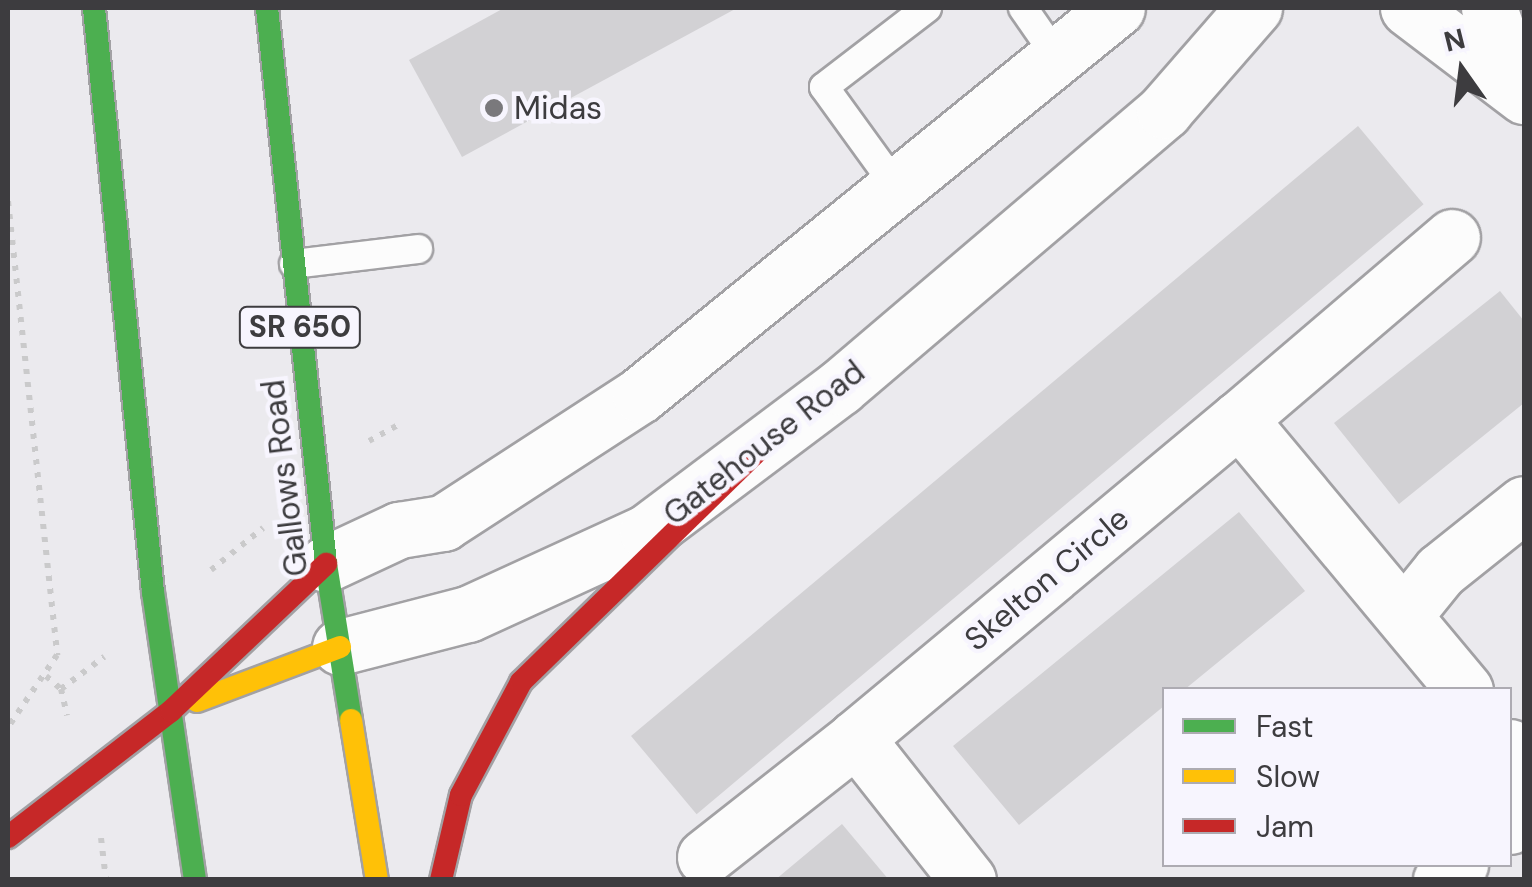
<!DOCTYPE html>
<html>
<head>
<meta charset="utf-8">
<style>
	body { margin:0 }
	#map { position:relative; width:1532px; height:887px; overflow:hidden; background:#ebeaee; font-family:"DM Sans",sans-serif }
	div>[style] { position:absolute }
	.building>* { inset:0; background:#d2d1d4; transform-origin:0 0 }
	.path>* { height:6px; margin-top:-3px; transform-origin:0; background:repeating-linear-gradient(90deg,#cacacb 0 5px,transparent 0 13px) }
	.roads { filter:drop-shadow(2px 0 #a2a1a4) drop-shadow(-2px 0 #a2a1a4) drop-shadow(0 2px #a2a1a4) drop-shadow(0 -2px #a2a1a4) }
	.lane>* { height:28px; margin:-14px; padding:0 14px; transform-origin:14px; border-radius:14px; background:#fcfcfc }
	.street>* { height:55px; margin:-27.5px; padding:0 27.5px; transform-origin:27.5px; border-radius:27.5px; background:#fcfcfc }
	.fast>* { height:22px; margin:-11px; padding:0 11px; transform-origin:11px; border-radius:11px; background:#4caf50 }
	.slow>* { height:22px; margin:-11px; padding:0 11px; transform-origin:11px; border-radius:11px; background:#ffc107 }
	.jam>* { height:22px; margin:-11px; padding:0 11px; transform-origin:11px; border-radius:11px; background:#c62828 }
	.dots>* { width:28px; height:28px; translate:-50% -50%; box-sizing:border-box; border:5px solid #f7f5fe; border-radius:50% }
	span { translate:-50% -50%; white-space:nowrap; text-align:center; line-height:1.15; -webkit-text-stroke:9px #f7f5fe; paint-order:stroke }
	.shield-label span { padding:2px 8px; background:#f7f5fe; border:2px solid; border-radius:8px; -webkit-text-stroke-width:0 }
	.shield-label { font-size:30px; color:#3d3c3f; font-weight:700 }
	.poi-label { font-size:32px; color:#3d3c3f }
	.left { translate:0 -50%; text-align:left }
	.street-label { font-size:32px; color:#3d3c3f }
	.frame { position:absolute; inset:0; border:10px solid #3d3c3f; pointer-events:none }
	.legend { position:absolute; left:1162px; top:687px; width:350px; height:180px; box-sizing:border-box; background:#f7f5fe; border:2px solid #adabb2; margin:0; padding:12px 18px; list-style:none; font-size:30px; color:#3d3c3f }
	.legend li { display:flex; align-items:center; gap:20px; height:50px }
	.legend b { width:50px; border:2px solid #adabb2 }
	.north { position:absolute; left:1412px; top:20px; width:100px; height:100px; -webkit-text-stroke:8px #f7f5fe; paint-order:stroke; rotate:346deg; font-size:28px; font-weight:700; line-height:40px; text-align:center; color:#3d3c3f }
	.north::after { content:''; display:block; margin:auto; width:35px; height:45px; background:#3d3c3f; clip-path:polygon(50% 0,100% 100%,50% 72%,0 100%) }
</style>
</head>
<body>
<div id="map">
	<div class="building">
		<div style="clip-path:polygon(504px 8px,737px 8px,462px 157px,409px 60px)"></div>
		<div style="left:1358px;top:126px;width:102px;height:949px;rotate:50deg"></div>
		<div style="clip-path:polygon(1500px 291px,1524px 321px,1524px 403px,1399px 504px,1334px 423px)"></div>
		<div style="clip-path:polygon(1239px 512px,1305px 591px,1184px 690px,1164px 690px,1164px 706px,1019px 825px,953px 746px)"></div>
		<div style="clip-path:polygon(842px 824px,889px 880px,775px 880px)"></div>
	</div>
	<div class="path">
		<div style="left:8px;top:201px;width:457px;rotate:83.8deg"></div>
		<div style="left:57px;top:655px;width:87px;rotate:124.2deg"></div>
		<div style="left:369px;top:441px;width:37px;rotate:-29deg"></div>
		<div style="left:211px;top:570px;width:67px;rotate:-38.9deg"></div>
		<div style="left:46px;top:676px;width:20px;rotate:41deg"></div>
		<div style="left:61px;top:689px;width:27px;rotate:77deg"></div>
		<div style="left:61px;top:689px;width:54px;rotate:-36.7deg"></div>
		<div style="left:101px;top:838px;width:42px;rotate:83.2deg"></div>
	</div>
	<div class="roads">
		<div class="lane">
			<div style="left:1023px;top:8px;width:56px;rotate:55.2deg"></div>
			<div style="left:895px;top:185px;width:121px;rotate:-125.9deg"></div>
			<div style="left:824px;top:87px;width:130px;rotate:-37.5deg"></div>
			<div style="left:294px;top:264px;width:125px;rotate:-6.9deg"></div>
		</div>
		<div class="street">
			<div style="left:1408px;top:8px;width:146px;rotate:37.2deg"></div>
			<div style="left:1489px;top:8px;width:83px;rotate:71.1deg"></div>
			<div style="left:1239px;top:419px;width:280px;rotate:-40.5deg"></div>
			<div style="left:326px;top:564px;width:81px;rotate:-25deg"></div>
			<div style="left:399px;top:530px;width:45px;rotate:-9deg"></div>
			<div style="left:443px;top:523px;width:235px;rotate:-33deg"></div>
			<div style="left:640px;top:395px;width:614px;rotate:-39.05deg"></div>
			<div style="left:1406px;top:613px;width:54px;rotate:-51deg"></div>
			<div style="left:1440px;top:571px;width:107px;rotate:-38.6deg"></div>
			<div style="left:340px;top:647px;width:132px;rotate:-14.5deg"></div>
			<div style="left:468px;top:614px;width:197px;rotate:-24.6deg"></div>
			<div style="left:647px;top:532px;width:241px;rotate:-36.9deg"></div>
			<div style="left:840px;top:387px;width:426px;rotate:-40.4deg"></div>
			<div style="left:1164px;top:111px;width:137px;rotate:-48.9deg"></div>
			<div style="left:1510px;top:747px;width:24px;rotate:55deg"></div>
			<div style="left:1510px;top:826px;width:18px;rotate:-41deg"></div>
			<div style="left:705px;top:857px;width:192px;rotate:-38.2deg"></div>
			<div style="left:968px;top:880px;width:181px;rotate:-128.3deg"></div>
			<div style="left:856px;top:738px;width:498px;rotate:-39.8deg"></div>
			<div style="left:1239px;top:419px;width:353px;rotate:50.2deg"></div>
			<div style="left:1441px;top:880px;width:25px;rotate:-40deg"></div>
		</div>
		<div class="fast">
			<div style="left:94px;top:8px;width:587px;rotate:84.23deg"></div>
			<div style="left:153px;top:592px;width:291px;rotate:81.7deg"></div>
			<div style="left:267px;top:8px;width:559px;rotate:83.94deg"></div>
			<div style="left:326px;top:564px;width:158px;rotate:80.9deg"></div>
		</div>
		<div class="slow">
			<div style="left:197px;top:701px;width:153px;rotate:-20.7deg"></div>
			<div style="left:351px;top:720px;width:162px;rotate:80.8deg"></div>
		</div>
		<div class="jam">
			<div style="left:8px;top:837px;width:206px;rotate:-37.7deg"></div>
			<div style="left:171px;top:711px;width:214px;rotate:-43.5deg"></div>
			<div style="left:441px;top:880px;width:87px;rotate:-76.8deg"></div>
			<div style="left:461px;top:795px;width:128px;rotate:-62deg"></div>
			<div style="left:521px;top:682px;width:344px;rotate:-44.3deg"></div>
		</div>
	</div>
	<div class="dots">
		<div style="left:494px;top:108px;background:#7a797c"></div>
	</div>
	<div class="shield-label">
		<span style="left:300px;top:327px">SR 650</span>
	</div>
	<div class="poi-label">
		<span class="left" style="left:514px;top:108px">Midas</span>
	</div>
	<div class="street-label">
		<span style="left:764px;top:443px;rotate:-38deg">Gatehouse Road</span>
		<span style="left:285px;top:478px;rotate:-97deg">Gallows Road</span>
		<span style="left:1047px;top:579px;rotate:-40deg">Skelton Circle</span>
	</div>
	<div class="frame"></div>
	<ul class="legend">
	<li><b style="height:12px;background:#4caf50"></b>Fast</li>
	<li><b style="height:12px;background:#ffc107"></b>Slow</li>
	<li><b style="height:12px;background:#c62828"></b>Jam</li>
	</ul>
	<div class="north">N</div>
</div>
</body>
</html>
